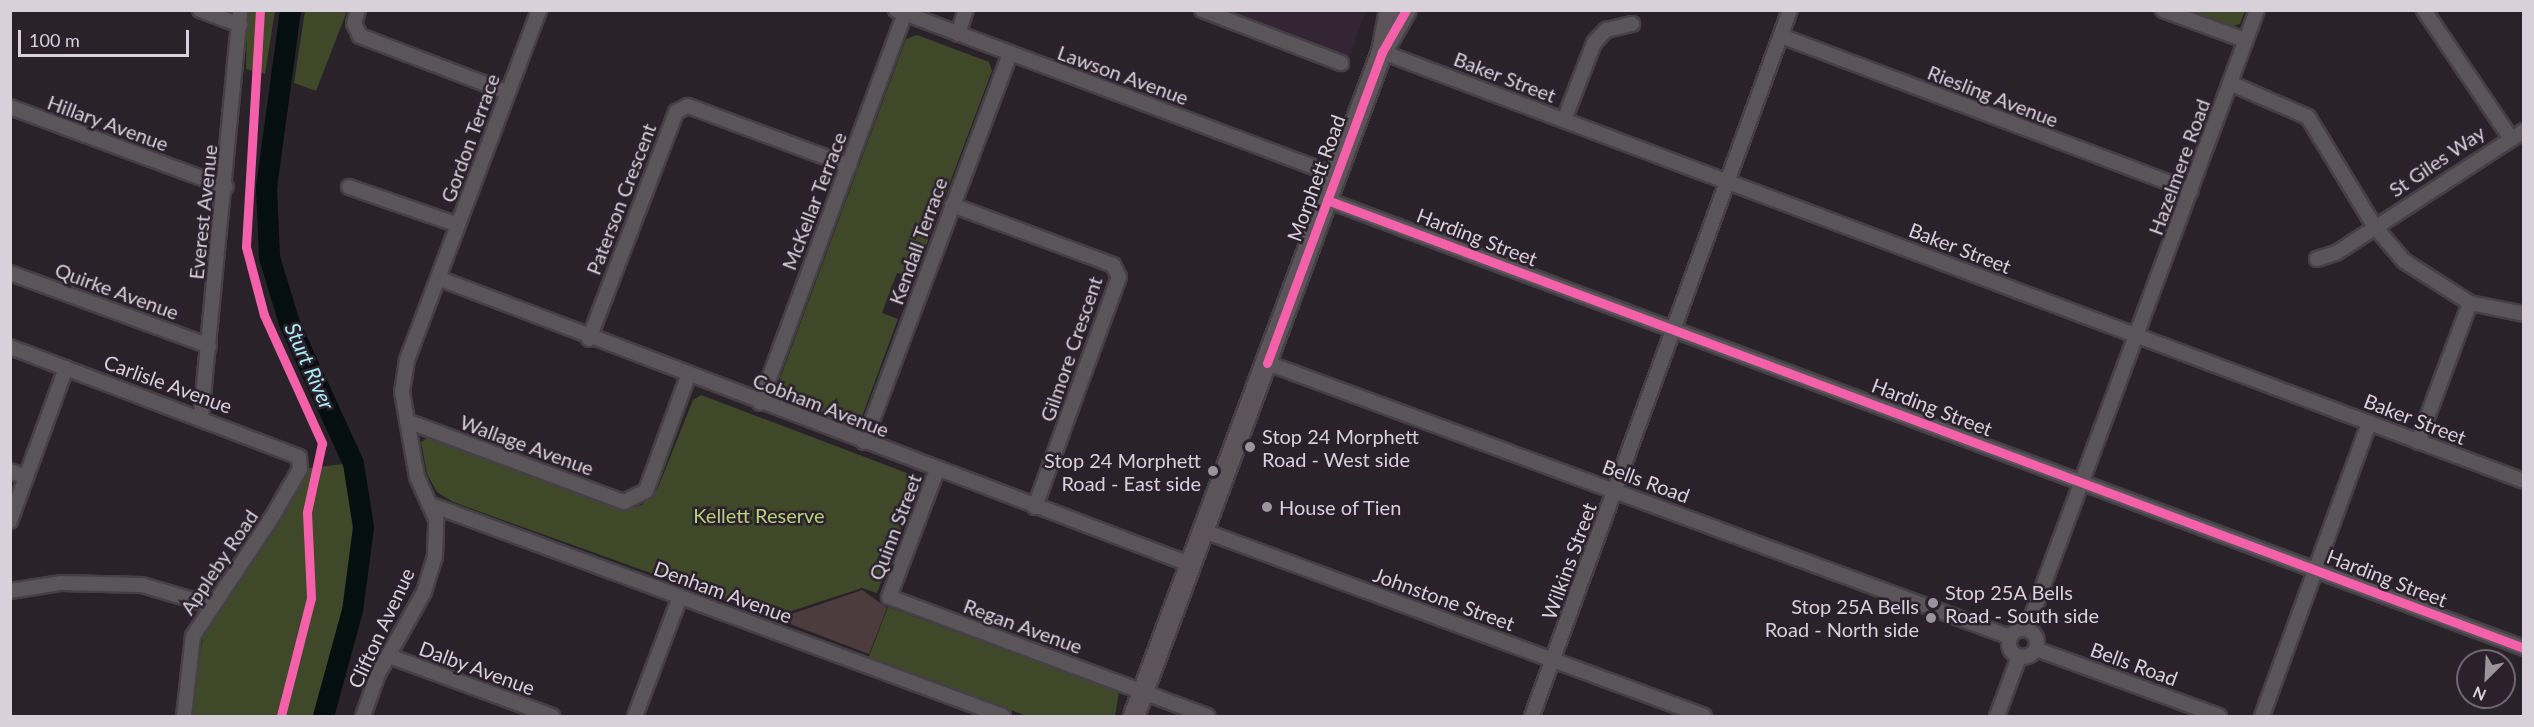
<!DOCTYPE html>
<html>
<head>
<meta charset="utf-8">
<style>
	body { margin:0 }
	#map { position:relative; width:2534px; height:727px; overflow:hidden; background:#292329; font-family:Lato,sans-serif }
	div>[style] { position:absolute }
	.built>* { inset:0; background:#332534 }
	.green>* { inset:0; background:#3f4829 }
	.river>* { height:21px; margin:-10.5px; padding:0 10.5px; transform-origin:10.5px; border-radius:10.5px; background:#060f10 }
	.building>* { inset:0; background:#4c3c3d }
	.roads { filter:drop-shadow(2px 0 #454045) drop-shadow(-2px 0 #454045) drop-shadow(0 2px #454045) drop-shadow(0 -2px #454045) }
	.minor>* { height:14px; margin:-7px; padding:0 7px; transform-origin:7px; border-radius:7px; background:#595559 }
	.minor>.ring { margin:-7px; padding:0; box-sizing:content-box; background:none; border:14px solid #595559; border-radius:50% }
	.secondary>* { height:20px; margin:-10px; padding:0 10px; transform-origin:10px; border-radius:10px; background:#5c5459 }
	.cycleway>* { height:9px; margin:-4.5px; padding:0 4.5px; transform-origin:4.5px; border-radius:4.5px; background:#f560ab }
	.dots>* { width:16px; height:16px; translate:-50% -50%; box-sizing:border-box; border:3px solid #2b202c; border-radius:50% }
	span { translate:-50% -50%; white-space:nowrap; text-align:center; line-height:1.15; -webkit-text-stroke:5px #2b202c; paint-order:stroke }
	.street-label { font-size:20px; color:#d8d1d9 }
	.poi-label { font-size:20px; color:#d8d1d9 }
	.left { translate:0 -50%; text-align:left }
	.right { translate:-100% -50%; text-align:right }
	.park-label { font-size:20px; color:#b5d379 }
	.water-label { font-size:21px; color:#a8f0f8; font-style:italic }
	.frame { position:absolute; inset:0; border:12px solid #d8d1d9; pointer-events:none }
	.north { position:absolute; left:2456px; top:649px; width:60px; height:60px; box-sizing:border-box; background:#2b202c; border:2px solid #706771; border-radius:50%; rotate:204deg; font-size:16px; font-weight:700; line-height:24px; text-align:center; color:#d8d1d9 }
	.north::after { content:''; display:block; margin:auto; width:21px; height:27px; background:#9b949b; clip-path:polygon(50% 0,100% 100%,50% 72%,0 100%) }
	.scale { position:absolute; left:18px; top:30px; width:171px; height:27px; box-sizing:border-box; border:3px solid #d8d1d9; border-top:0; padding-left:8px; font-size:18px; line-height:21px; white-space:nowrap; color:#d8d1d9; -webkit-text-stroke:4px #2b202c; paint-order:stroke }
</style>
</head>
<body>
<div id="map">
	<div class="built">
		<div style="clip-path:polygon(1227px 11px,1366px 11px,1349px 58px)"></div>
	</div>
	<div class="green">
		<div style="clip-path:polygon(247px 11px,275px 11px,265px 74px,246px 69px)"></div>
		<div style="clip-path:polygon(305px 11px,347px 11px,316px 91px,294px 83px)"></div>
		<div style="clip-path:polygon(2187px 11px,2245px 10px,2245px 11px,2240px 24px,2231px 27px)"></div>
		<div style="clip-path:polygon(917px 35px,989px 62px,992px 71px,914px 278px,897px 273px,882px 313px,898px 319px,861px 419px,851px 423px,780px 397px,776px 389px,906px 39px)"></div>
		<div style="clip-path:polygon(701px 395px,920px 478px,877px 593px,862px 588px,773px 617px,453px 502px,437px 492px,427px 474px,421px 442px,429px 437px,627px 510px,642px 505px,657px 490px,693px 400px)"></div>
		<div style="clip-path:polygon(353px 463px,363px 527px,352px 610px,323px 716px,187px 716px,210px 605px,300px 469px)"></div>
		<div style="clip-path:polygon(888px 607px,1119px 692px,1115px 716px,1027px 716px,868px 659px)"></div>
	</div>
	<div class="river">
		<div style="left:290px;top:10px;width:179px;rotate:97.7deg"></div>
		<div style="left:266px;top:187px;width:70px;rotate:87.5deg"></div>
		<div style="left:269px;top:257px;width:69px;rotate:73.1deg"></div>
		<div style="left:289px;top:323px;width:154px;rotate:65.4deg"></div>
		<div style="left:353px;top:463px;width:65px;rotate:81.1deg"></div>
		<div style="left:363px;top:527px;width:84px;rotate:97.5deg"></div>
		<div style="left:352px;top:610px;width:110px;rotate:105.3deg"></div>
	</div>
	<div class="building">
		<div style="clip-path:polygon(862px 590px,887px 608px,869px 654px,777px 619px)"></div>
	</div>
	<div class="roads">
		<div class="minor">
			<div style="left:200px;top:10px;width:43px;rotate:20.6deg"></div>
			<div style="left:358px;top:10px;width:14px;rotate:107deg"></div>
			<div style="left:354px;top:23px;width:14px;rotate:65deg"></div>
			<div style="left:360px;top:36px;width:157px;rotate:20.9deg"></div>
			<div style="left:896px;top:10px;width:471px;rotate:20.6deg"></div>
			<div style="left:1202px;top:10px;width:149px;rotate:20.9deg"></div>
			<div style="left:2163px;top:10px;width:87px;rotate:20.1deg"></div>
			<div style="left:2424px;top:10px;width:153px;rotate:55.9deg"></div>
			<div style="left:958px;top:34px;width:25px;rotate:-72deg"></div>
			<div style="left:1781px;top:36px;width:438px;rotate:20.7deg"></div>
			<div style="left:1382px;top:52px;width:1220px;rotate:20.59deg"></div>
			<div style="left:2230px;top:83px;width:85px;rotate:23.6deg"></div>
			<div style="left:2308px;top:117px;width:129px;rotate:58.7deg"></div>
			<div style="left:2375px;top:227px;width:45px;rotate:49.5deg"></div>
			<div style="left:2404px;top:261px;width:78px;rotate:32.5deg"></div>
			<div style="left:2470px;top:303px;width:55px;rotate:11.5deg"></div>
			<div style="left:10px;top:107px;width:230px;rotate:20.3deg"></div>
			<div style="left:1564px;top:120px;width:83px;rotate:-68.7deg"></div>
			<div style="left:1594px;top:43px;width:18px;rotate:-47deg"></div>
			<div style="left:1606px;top:30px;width:27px;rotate:-13deg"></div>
			<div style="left:349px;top:187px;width:115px;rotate:19.2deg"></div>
			<div style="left:1327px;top:200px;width:1278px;rotate:20.52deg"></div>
			<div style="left:952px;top:205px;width:172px;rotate:20.4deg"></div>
			<div style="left:1113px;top:265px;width:13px;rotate:63deg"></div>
			<div style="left:1119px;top:277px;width:245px;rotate:110.1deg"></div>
			<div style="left:2317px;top:259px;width:20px;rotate:-18deg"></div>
			<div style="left:2336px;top:253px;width:224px;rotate:-33deg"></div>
			<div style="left:10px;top:273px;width:212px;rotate:20.1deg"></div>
			<div style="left:438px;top:278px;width:807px;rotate:20.84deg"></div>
			<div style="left:589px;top:339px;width:243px;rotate:-69deg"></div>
			<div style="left:676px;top:112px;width:13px;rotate:-27deg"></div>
			<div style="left:688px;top:106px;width:172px;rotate:20.4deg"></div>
			<div style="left:10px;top:347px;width:309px;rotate:20.8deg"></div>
			<div style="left:299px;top:457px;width:12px;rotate:85deg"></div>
			<div style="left:300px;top:469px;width:58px;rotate:120.1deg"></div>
			<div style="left:271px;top:519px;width:141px;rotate:123.7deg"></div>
			<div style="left:193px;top:636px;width:81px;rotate:96.4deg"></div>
			<div style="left:1267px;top:363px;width:792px;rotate:20.24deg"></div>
			<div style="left:760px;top:403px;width:415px;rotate:-69.6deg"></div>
			<div style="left:201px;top:417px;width:409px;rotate:-84.5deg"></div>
			<div style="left:407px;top:421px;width:232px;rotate:20.5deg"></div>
			<div style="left:624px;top:502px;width:25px;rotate:-27deg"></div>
			<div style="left:646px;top:491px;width:122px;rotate:-69.9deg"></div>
			<div style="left:864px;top:442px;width:415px;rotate:-69.4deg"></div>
			<div style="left:2418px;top:442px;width:148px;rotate:-69.5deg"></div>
			<div style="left:937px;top:470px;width:136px;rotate:110.7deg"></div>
			<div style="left:889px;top:597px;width:340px;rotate:20.5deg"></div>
			<div style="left:10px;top:471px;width:17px;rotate:21deg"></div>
			<div style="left:429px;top:504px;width:612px;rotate:20.27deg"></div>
			<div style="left:10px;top:521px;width:163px;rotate:-69.9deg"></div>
			<div style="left:1204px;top:531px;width:533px;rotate:20.3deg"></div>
			<div style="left:10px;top:591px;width:52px;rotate:-8.9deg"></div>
			<div style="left:61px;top:583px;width:81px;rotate:1.4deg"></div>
			<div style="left:142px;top:585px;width:71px;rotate:16.4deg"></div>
			<div class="ring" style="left:2009px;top:629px;width:14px;height:14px"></div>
			<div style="left:2027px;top:629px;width:660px;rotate:-69.62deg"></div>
			<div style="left:2036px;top:649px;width:195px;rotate:20.1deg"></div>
			<div style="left:389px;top:656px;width:174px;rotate:20.2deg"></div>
			<div style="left:363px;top:716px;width:45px;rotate:-70.3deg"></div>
			<div style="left:378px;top:674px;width:94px;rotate:-60.7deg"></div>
			<div style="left:424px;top:592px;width:38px;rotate:-73deg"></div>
			<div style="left:435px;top:556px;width:37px;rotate:-88deg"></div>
			<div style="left:436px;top:519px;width:46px;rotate:-114.3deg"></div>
			<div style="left:417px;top:477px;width:86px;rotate:-100deg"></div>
			<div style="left:402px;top:392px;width:32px;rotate:-81deg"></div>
			<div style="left:407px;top:360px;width:374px;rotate:-69.3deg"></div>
			<div style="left:635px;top:716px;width:127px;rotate:-69.3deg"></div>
			<div style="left:1532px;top:716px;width:752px;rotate:-69.93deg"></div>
			<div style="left:1997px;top:716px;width:63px;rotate:-69.6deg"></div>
			<div style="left:2262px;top:716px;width:312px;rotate:-69.9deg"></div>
		</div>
		<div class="secondary">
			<div style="left:1382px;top:52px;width:48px;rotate:-60.3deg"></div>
			<div style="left:1134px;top:716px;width:709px;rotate:-69.52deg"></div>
			<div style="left:1382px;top:52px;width:43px;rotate:-79.2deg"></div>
		</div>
	</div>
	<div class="cycleway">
		<div style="left:260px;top:10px;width:237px;rotate:93.4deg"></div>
		<div style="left:246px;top:247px;width:70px;rotate:75.2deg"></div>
		<div style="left:264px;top:315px;width:141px;rotate:65.6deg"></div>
		<div style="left:322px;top:443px;width:71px;rotate:102.3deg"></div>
		<div style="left:307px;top:512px;width:86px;rotate:87.3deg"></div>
		<div style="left:311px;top:598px;width:122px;rotate:104.3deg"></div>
		<div style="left:1327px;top:200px;width:1278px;rotate:20.52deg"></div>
		<div style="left:1267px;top:363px;width:332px;rotate:-69.7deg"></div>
		<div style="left:1382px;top:52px;width:48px;rotate:-60.3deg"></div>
	</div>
	<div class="dots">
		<div style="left:1250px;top:447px;background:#9b949b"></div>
		<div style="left:1213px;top:471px;background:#9b949b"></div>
		<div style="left:1267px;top:507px;background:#9b949b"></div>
		<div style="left:1933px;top:603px;background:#9b949b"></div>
		<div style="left:1931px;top:618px;background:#9b949b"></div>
	</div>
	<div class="street-label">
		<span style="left:1123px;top:75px;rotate:20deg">Lawson Avenue</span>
		<span style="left:1505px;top:77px;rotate:21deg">Baker Street</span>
		<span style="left:1993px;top:96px;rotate:21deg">Riesling Avenue</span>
		<span style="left:108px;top:123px;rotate:20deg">Hillary Avenue</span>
		<span style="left:470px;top:138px;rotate:-70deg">Gordon Terrace</span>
		<span style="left:2437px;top:161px;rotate:-34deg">St Giles Way</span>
		<span style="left:2179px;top:167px;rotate:-70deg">Hazelmere Road</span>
		<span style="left:1316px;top:178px;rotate:-70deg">Morphett Road</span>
		<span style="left:621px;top:199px;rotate:-69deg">Paterson Crescent</span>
		<span style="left:814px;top:201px;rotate:-69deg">McKellar Terrace</span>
		<span style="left:203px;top:212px;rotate:-84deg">Everest Avenue</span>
		<span style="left:1477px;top:237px;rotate:21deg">Harding Street</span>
		<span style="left:918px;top:241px;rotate:-70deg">Kendall Terrace</span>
		<span style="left:1960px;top:248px;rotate:21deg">Baker Street</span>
		<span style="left:117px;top:291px;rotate:20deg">Quirke Avenue</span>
		<span style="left:1071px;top:349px;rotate:-71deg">Gilmore Crescent</span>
		<span style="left:168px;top:384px;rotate:20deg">Carlisle Avenue</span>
		<span style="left:821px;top:405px;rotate:21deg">Cobham Avenue</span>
		<span style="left:1932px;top:407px;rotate:21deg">Harding Street</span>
		<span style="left:2415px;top:419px;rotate:21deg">Baker Street</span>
		<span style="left:527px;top:445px;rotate:20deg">Wallage Avenue</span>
		<span style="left:1646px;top:481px;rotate:20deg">Bells Road</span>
		<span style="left:895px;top:527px;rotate:-69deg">Quinn Street</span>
		<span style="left:1569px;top:561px;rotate:-70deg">Wilkins Street</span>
		<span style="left:219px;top:562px;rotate:-56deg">Appleby Road</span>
		<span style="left:2387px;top:578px;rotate:21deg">Harding Street</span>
		<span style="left:723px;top:592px;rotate:20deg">Denham Avenue</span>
		<span style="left:1444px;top:599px;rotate:20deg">Johnstone Street</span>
		<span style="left:1023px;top:626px;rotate:20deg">Regan Avenue</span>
		<span style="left:381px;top:628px;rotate:-65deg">Clifton Avenue</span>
		<span style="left:2134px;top:664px;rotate:20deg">Bells Road</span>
		<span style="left:477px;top:668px;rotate:20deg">Dalby Avenue</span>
	</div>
	<div class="poi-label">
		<span class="left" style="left:1262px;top:448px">Stop 24 Morphett<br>Road - West side</span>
		<span class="right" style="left:1201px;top:472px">Stop 24 Morphett<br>Road - East side</span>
		<span class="left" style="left:1279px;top:507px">House of Tien</span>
		<span class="left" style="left:1945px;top:604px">Stop 25A Bells<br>Road - South side</span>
		<span class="right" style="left:1919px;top:618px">Stop 25A Bells<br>Road - North side</span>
	</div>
	<div class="park-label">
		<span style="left:759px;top:515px">Kellett Reserve</span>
	</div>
	<div class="water-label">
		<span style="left:310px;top:366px;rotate:66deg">Sturt River</span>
	</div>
	<div class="frame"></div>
	<div class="north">N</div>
	<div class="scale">100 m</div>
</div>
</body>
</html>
